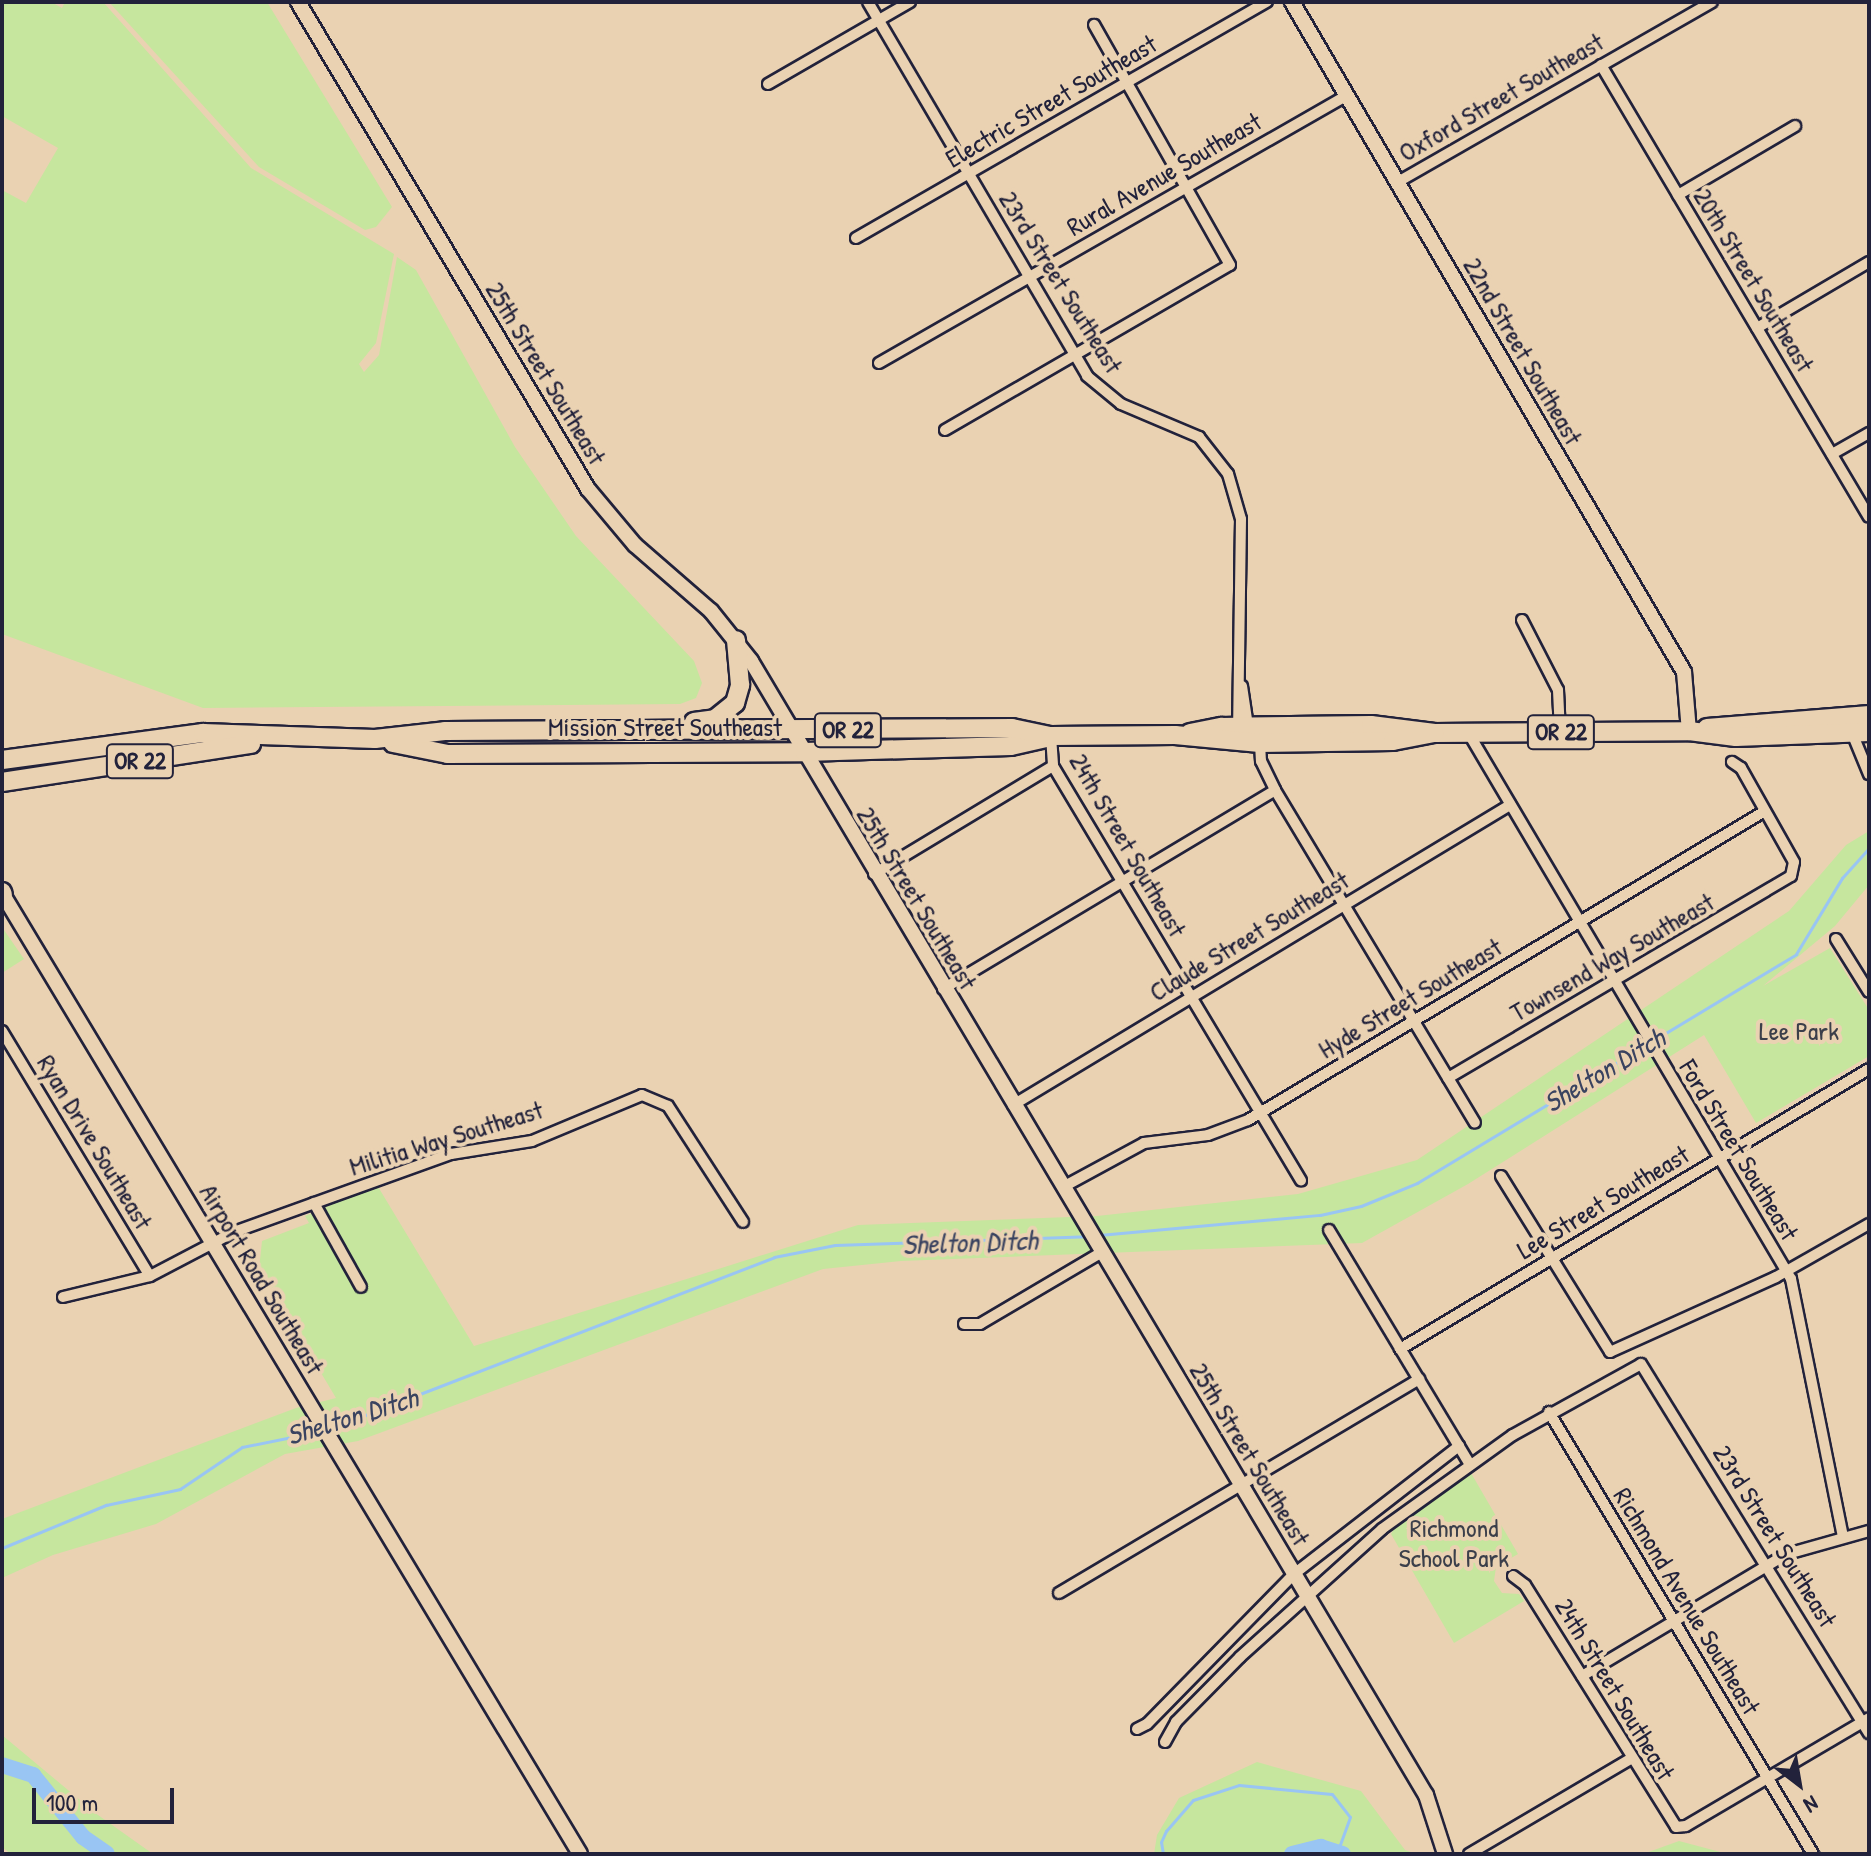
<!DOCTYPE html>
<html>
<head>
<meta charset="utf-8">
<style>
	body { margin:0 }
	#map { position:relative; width:1871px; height:1856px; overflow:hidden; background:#ead2b2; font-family:"Patrick Hand",sans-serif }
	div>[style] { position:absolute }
	.green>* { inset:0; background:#c6e69e }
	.stream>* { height:3px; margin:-1.5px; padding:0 1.5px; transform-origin:1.5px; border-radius:1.5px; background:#99c5f3 }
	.river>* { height:16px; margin:-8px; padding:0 8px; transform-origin:8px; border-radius:8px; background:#99c5f3 }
	.roads { filter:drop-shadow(2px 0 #22223b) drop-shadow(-2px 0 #22223b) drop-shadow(0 2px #22223b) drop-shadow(0 -2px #22223b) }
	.street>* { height:10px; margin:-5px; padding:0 5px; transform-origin:5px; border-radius:5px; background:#ead2b2 }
	.secondary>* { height:14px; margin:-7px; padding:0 7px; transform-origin:7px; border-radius:7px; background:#ead2b2 }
	.highway>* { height:18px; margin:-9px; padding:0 9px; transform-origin:9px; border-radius:9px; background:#ead2b2 }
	span { translate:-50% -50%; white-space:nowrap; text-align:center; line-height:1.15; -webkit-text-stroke:8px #ead2b2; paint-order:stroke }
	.shield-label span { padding:2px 6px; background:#ead2b2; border:2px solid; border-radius:6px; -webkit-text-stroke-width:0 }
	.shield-label { font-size:24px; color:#22223b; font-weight:700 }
	.street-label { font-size:26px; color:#22223b }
	.park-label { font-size:26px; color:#3b3f4a }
	.water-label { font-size:28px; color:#3a4360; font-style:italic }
	.frame { position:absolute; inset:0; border:4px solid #22223b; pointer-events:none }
	.north { position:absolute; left:1759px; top:1744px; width:80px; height:80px; -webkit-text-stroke:6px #ead2b2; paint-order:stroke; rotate:149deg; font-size:22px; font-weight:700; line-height:32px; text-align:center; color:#22223b }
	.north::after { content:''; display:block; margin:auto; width:28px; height:36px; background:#22223b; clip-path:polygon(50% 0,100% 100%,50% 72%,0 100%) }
	.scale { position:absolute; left:32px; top:1788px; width:142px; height:36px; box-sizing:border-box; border:4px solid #22223b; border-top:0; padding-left:10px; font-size:24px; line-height:28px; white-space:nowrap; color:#22223b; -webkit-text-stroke:6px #ead2b2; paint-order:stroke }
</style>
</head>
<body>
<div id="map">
	<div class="green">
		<div style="clip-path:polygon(2px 2px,51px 2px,62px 8px,65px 2px,103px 2px,251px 168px,394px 254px,376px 343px,359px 364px,364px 372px,379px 355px,397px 257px,416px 270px,515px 447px,576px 536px,694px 661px,702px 683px,696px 698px,680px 704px,203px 708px,2px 634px,2px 190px,26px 203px,58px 148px,2px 116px)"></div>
		<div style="clip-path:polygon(109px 2px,267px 2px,392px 207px,376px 227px,365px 230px,259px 167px)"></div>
		<div style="clip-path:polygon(1869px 831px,1869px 885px,1835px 926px,1763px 986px,1830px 948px,1869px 1010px,1869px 1056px,1756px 1123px,1704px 1035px,1468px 1184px,1362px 1243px,901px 1261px,823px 1269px,358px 1441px,285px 1454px,156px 1524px,53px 1555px,2px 1578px,2px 1519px,296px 1408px,336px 1398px,259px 1269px,262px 1241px,309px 1223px,305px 1216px,377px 1185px,474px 1346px,858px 1225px,1097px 1216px,1298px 1194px,1417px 1160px,1789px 911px,1846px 845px)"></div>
		<div style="clip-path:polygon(2px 927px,24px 959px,2px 973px)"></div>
		<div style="clip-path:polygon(1471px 1473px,1518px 1554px,1496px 1567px,1494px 1581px,1502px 1593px,1519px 1594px,1524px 1601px,1454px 1643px,1391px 1534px,1396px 1525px)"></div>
		<div style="clip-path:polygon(2px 1735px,98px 1815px,153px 1854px,11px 1854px,2px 1847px)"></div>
		<div style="clip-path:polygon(1257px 1762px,1361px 1791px,1405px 1850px,1417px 1854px,1154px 1854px,1157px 1835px,1179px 1798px)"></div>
		<div style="clip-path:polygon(1679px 1841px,1728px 1854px,1643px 1854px)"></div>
	</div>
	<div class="stream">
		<div style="left:1099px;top:1235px;width:222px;rotate:-5.2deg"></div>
		<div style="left:1320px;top:1215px;width:42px;rotate:-12.4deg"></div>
		<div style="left:1361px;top:1206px;width:61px;rotate:-22.3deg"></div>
		<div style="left:1417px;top:1183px;width:443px;rotate:-31.1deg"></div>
		<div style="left:1796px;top:954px;width:89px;rotate:-58.8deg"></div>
		<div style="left:1842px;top:878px;width:40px;rotate:-48deg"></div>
		<div style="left:329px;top:1429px;width:477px;rotate:-21.1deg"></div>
		<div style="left:774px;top:1257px;width:62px;rotate:-11.1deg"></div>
		<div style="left:835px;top:1245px;width:252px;rotate:-2deg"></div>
		<div style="left:2px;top:1548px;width:113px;rotate:-22.5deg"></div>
		<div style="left:106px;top:1505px;width:76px;rotate:-12.2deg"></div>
		<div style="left:180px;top:1489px;width:75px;rotate:-34.1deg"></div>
		<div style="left:242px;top:1447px;width:81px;rotate:-11.4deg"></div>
		<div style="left:1163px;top:1854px;width:12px;rotate:-99deg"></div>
		<div style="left:1161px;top:1842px;width:12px;rotate:-66deg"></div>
		<div style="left:1166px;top:1831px;width:41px;rotate:-48.9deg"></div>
		<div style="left:1193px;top:1800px;width:48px;rotate:-18.1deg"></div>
		<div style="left:1239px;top:1785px;width:93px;rotate:5.5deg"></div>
		<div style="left:1332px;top:1794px;width:29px;rotate:52deg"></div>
		<div style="left:1350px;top:1817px;width:35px;rotate:110deg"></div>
	</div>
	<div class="river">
		<div style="left:2px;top:1765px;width:33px;rotate:18deg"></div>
		<div style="left:33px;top:1775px;width:80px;rotate:51.1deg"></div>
		<div style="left:83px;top:1837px;width:29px;rotate:35deg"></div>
		<div style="left:1292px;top:1854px;width:30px;rotate:-14deg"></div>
		<div style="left:1321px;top:1847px;width:23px;rotate:18deg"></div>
	</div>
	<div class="roads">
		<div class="street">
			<div style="left:868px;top:2px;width:433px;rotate:59.6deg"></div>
			<div style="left:1087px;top:376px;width:44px;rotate:39.5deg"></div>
			<div style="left:1121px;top:404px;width:85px;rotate:22.9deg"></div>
			<div style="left:1199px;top:437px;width:47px;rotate:51.9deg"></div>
			<div style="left:1228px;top:474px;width:47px;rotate:73.9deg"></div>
			<div style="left:1241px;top:519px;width:207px;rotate:90.8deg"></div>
			<div style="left:1601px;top:65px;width:525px;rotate:59.34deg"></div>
			<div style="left:768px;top:84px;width:164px;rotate:-30deg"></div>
			<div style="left:1396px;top:183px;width:364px;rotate:-29.8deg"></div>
			<div style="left:1678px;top:195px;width:136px;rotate:-30.5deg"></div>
			<div style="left:856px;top:238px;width:474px;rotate:-29.9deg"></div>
			<div style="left:1757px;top:328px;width:130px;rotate:-30.5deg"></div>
			<div style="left:879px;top:363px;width:538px;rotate:-29.76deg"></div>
			<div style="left:945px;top:430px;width:329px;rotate:-30.1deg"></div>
			<div style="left:1230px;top:265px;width:276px;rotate:-119.5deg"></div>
			<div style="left:1832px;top:454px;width:43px;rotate:-29.6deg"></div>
			<div style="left:1522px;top:620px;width:79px;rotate:62.8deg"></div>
			<div style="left:1558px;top:690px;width:42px;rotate:87.3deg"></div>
			<div style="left:1242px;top:686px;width:40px;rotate:81.5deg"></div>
			<div style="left:1850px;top:728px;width:50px;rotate:67.6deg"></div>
			<div style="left:1469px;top:734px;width:633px;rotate:59.42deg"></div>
			<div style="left:1791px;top:1279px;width:262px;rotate:78.6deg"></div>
			<div style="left:1051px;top:736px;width:30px;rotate:86deg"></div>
			<div style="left:1053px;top:766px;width:483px;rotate:59.1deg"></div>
			<div style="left:1260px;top:743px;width:18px;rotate:87deg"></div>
			<div style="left:1261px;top:761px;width:32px;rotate:64deg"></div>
			<div style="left:1275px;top:790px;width:388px;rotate:59deg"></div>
			<div style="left:874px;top:874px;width:209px;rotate:-31.1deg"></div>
			<div style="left:1836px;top:939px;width:62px;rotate:58.1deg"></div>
			<div style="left:943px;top:989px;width:387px;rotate:-30.9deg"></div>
			<div style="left:2px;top:1031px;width:286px;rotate:58.9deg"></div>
			<div style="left:1448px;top:1078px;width:398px;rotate:-30.5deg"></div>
			<div style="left:1791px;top:876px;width:14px;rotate:-78deg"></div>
			<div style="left:1794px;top:862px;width:108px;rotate:-119.4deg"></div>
			<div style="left:1741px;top:768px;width:11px;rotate:-146deg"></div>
			<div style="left:1013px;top:1105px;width:581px;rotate:-31.12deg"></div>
			<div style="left:1501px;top:1176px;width:207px;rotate:58.2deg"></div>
			<div style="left:1610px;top:1352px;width:182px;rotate:-24.3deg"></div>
			<div style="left:1776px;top:1277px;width:107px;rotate:-29.7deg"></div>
			<div style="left:1063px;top:1187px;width:92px;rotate:-28.5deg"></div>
			<div style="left:1144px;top:1143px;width:64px;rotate:-7.1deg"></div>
			<div style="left:1208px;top:1135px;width:43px;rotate:-20.6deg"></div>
			<div style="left:1248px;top:1120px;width:602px;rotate:-30.87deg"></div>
			<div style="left:314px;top:1203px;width:96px;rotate:60.8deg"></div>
			<div style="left:1329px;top:1230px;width:274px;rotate:59deg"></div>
			<div style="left:63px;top:1297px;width:89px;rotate:-13.6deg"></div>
			<div style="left:150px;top:1276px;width:95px;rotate:-27.6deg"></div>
			<div style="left:234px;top:1232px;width:231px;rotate:-19.8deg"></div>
			<div style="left:451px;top:1154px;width:82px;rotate:-9.1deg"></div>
			<div style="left:532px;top:1141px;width:119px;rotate:-22.7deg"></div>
			<div style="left:642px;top:1095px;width:28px;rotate:23deg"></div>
			<div style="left:668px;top:1106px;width:138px;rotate:57.1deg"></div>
			<div style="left:964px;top:1324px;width:16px"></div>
			<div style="left:980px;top:1324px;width:142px;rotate:-30.5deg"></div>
			<div style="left:1400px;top:1349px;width:546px;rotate:-30.84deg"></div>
			<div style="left:1549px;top:1412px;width:515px;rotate:59.15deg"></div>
			<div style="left:1513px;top:1576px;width:15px;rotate:37deg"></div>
			<div style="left:1525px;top:1585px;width:285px;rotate:58deg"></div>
			<div style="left:1676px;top:1827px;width:10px;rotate:-6deg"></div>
			<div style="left:1686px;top:1826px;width:212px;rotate:-30.5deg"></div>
			<div style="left:1059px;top:1593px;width:419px;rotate:-30.7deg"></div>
			<div style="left:1582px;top:1676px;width:239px;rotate:-30.8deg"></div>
			<div style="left:1787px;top:1554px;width:85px;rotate:-15.7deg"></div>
			<div style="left:1137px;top:1729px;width:11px;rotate:-27deg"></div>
			<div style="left:1147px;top:1724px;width:210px;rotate:-45.6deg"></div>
			<div style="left:1294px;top:1574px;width:209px;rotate:-37.8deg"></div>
			<div style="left:1165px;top:1742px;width:23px;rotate:-61deg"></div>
			<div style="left:1176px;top:1722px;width:91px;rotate:-45.4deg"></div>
			<div style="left:1240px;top:1657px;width:191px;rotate:-42deg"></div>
			<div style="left:1382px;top:1529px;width:161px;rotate:-35.7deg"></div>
			<div style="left:1513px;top:1435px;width:146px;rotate:-29deg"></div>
			<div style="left:1641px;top:1364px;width:434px;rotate:58.3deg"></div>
			<div style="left:1469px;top:1854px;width:189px;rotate:-30.5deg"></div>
		</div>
		<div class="secondary">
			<div style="left:298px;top:2px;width:567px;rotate:59.23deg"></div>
			<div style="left:588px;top:489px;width:73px;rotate:50deg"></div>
			<div style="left:635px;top:545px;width:101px;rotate:41deg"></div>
			<div style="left:711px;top:611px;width:64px;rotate:51.3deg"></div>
			<div style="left:751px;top:661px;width:1320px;rotate:59.24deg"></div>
			<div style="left:1426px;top:1795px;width:62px;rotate:72.1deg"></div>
			<div style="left:1292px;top:2px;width:776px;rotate:59.67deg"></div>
			<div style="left:1684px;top:672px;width:59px;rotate:85.2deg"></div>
			<div style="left:2px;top:893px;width:1121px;rotate:58.97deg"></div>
		</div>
		<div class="highway">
			<div style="left:694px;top:722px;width:21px;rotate:-8deg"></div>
			<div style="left:715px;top:719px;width:26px;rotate:-39deg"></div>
			<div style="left:735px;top:703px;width:19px;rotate:-74deg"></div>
			<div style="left:740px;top:685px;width:45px;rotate:-95.1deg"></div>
			<div style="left:1707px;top:728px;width:163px;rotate:-4.6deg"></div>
			<div style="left:1190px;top:733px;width:33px;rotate:-11deg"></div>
			<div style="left:1222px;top:727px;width:149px;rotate:-0.8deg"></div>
			<div style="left:1371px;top:725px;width:64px;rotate:7.2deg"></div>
			<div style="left:1434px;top:733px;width:255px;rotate:-0.4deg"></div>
			<div style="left:1689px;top:731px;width:47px;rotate:7.3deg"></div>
			<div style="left:1736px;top:737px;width:133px;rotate:-2.2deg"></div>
			<div style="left:393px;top:743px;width:56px;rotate:11.3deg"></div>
			<div style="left:448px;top:754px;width:357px;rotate:-0.3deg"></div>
			<div style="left:805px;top:752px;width:206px;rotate:-1.7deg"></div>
			<div style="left:1011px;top:746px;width:35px;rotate:-13deg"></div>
			<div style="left:2px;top:760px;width:203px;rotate:-7.7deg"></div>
			<div style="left:203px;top:733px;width:172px;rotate:2deg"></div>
			<div style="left:375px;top:739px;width:70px;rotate:-6.5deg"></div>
			<div style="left:445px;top:731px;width:567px;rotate:-0.3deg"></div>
			<div style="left:1012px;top:728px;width:40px;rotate:12deg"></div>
			<div style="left:1051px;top:736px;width:124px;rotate:-0.5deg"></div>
			<div style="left:1175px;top:735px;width:85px;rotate:5.4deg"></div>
			<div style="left:1260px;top:743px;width:133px;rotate:-0.9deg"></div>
			<div style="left:1393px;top:741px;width:42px;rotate:-11deg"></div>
			<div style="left:2px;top:782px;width:252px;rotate:-8.7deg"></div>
			<div style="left:2px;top:892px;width:3px;rotate:72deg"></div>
		</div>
	</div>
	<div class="shield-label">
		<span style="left:848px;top:730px">OR 22</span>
		<span style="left:1561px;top:732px">OR 22</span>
		<span style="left:140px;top:761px">OR 22</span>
	</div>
	<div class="street-label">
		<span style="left:1501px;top:97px;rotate:-30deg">Oxford Street Southeast</span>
		<span style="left:1051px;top:101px;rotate:-30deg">Electric Street Southeast</span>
		<span style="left:1164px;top:174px;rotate:-30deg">Rural Avenue Southeast</span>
		<span style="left:1754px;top:280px;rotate:59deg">20th Street Southeast</span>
		<span style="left:1061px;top:282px;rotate:58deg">23rd Street Southeast</span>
		<span style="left:1523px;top:351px;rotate:60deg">22nd Street Southeast</span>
		<span style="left:546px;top:373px;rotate:59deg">25th Street Southeast</span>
		<span style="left:665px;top:727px">Mission Street Southeast</span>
		<span style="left:1128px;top:845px;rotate:60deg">24th Street Southeast</span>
		<span style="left:917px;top:898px;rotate:59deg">25th Street Southeast</span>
		<span style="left:1249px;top:936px;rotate:-31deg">Claude Street Southeast</span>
		<span style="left:1612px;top:957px;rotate:-30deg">Townsend Way Southeast</span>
		<span style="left:1410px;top:998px;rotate:-31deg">Hyde Street Southeast</span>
		<span style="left:446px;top:1138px;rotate:-17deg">Militia Way Southeast</span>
		<span style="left:95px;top:1142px;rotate:59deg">Ryan Drive Southeast</span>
		<span style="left:1739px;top:1150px;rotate:59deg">Ford Street Southeast</span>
		<span style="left:1603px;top:1202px;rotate:-31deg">Lee Street Southeast</span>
		<span style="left:262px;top:1279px;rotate:59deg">Airport Road Southeast</span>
		<span style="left:1250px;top:1454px;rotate:59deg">25th Street Southeast</span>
		<span style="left:1775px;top:1536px;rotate:58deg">23rd Street Southeast</span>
		<span style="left:1687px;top:1601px;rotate:59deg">Richmond Avenue Southeast</span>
		<span style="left:1615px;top:1689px;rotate:59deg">24th Street Southeast</span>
	</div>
	<div class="park-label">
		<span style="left:1799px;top:1031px">Lee Park</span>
		<span style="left:1454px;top:1543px">Richmond<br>School Park</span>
	</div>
	<div class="water-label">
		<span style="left:1604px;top:1070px;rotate:-31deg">Shelton Ditch</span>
		<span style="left:970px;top:1242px;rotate:-2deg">Shelton Ditch</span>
		<span style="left:352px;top:1416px;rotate:-17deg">Shelton Ditch</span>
	</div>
	<div class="frame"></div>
	<div class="north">N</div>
	<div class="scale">100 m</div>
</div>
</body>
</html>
